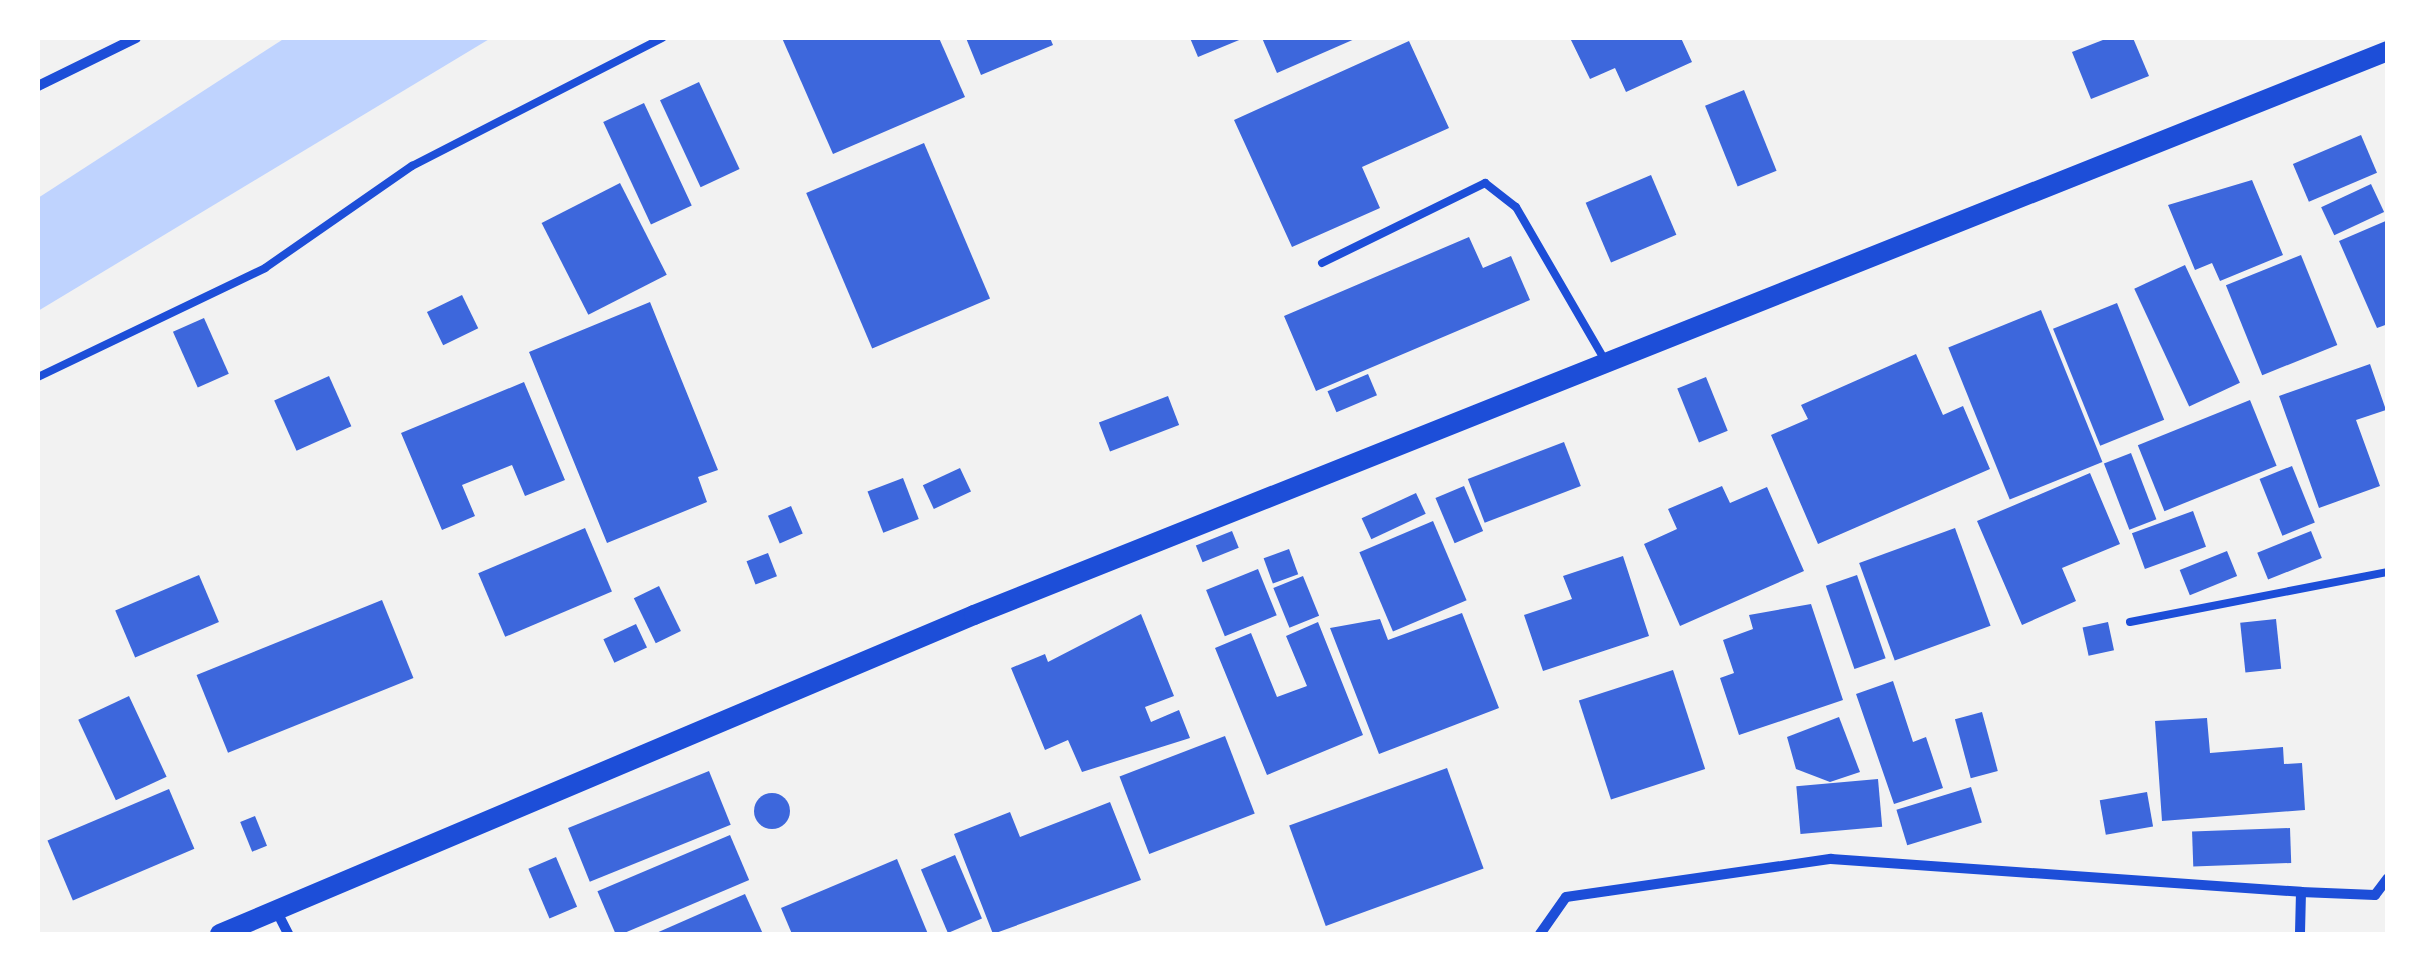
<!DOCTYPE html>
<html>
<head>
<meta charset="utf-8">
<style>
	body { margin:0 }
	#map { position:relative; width:2425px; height:972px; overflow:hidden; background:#f2f2f2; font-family:"Varela Round",sans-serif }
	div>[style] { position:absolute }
	.water>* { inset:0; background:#bfd3fe }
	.building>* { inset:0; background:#3d67dc; transform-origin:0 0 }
	.round { border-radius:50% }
	.service>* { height:8px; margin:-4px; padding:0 4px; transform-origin:4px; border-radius:4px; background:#1d4ed8 }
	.minor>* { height:10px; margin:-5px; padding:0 5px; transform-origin:5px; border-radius:5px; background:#1d4ed8 }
	.secondary>* { height:20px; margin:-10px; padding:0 10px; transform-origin:10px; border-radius:10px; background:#1d4ed8 }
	span { translate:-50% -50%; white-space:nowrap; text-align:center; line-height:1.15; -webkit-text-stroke:9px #fff; paint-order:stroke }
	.frame { position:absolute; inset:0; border:40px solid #fff; pointer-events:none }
</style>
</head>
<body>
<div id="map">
	<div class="water">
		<div style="clip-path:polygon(285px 38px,491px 38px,38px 311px,38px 198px)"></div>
	</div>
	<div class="building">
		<div style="clip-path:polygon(782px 38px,939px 38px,965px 97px,833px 154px)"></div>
		<div style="clip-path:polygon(966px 38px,1050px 38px,1053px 45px,981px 75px)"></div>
		<div style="clip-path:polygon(1190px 38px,1244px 38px,1198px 57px)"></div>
		<div style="clip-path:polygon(1262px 38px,1357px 38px,1277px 73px)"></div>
		<div style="clip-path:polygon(1570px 38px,1681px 38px,1692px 62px,1626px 92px,1615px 68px,1590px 79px)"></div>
		<div style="clip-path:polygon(2108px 38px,2133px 38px,2149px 76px,2091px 99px,2072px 52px)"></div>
		<div style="clip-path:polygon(1409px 41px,1449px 128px,1362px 167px,1380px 208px,1292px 247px,1234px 120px)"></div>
		<div style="left:699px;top:82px;width:96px;height:43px;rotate:65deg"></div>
		<div style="left:1744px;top:90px;width:87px;height:42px;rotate:68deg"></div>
		<div style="left:644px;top:103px;width:113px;height:45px;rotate:65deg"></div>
		<div style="left:2361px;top:135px;width:41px;height:74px;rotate:67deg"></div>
		<div style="left:924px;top:143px;width:169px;height:128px;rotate:67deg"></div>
		<div style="left:1651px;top:175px;width:65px;height:71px;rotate:67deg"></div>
		<div style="clip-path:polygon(2252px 180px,2283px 255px,2220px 281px,2212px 263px,2195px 270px,2168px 205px)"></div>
		<div style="left:620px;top:183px;width:103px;height:88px;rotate:63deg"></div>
		<div style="left:2371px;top:184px;width:31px;height:55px;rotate:65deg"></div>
		<div style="clip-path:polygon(2388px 220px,2388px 324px,2377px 328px,2339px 241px)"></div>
		<div style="clip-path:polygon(1469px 237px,1483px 268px,1511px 256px,1530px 300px,1316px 391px,1284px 316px)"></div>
		<div style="left:2301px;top:255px;width:97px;height:81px;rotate:68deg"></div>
		<div style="left:2185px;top:265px;width:130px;height:56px;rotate:65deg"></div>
		<div style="left:462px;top:295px;width:37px;height:39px;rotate:64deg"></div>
		<div style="clip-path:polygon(650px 302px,718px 470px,698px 477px,707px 502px,607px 543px,529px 352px)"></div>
		<div style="left:2117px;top:303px;width:126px;height:69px;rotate:68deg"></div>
		<div style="left:2041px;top:310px;width:164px;height:100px;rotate:68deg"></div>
		<div style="left:204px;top:318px;width:61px;height:34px;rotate:66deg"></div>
		<div style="clip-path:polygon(1916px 354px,1943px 415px,1963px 406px,1990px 469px,1818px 544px,1771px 435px,1808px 419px,1801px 405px)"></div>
		<div style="clip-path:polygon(2370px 364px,2386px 410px,2356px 420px,2380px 486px,2319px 508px,2279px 396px)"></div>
		<div style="left:1368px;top:374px;width:23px;height:44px;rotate:67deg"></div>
		<div style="left:329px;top:376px;width:55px;height:60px;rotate:66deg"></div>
		<div style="left:1706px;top:377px;width:58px;height:31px;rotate:68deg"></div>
		<div style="clip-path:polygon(524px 382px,565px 480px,525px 496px,512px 465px,462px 485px,475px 516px,442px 530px,401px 433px)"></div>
		<div style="left:1168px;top:396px;width:31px;height:74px;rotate:69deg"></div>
		<div style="left:2250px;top:400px;width:71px;height:121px;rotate:68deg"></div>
		<div style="left:1564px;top:442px;width:47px;height:103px;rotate:69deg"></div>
		<div style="left:2131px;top:453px;width:71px;height:29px;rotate:69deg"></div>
		<div style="left:2292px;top:466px;width:61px;height:35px;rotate:68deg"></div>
		<div style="left:960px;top:468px;width:26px;height:41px;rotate:65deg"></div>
		<div style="clip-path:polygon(2090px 473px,2120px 544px,2062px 568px,2076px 601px,2022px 625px,1977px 521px)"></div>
		<div style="left:903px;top:478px;width:44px;height:38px;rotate:69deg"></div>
		<div style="left:1464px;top:486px;width:49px;height:31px;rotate:67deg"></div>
		<div style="clip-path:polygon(1722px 486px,1730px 503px,1767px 487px,1804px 571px,1680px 626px,1644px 544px,1677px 529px,1668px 509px)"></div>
		<div style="left:1416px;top:493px;width:23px;height:60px;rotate:65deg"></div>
		<div style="left:791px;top:506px;width:30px;height:25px;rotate:67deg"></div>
		<div style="left:2193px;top:511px;width:38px;height:65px;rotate:70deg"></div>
		<div style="left:1433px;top:521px;width:86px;height:80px;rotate:67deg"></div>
		<div style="left:585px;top:528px;width:69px;height:116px;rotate:67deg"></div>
		<div style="left:1955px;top:528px;width:104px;height:102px;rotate:70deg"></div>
		<div style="left:1232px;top:531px;width:18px;height:39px;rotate:68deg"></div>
		<div style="left:2311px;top:531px;width:29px;height:58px;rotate:68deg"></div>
		<div style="left:1289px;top:549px;width:27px;height:27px;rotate:70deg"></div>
		<div style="left:2227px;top:551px;width:27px;height:51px;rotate:68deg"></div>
		<div style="left:768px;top:553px;width:25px;height:23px;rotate:69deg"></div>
		<div style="clip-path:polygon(1623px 556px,1649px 636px,1543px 671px,1524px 615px,1572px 599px,1563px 576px)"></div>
		<div style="left:1258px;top:569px;width:50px;height:56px;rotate:68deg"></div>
		<div style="left:199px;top:575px;width:51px;height:91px;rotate:67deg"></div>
		<div style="left:1857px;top:575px;width:88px;height:33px;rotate:71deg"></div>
		<div style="left:1303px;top:576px;width:43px;height:32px;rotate:68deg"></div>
		<div style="left:659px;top:586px;width:50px;height:28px;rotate:64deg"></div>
		<div style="left:382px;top:600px;width:84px;height:200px;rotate:68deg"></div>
		<div style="clip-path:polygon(1811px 604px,1843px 700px,1739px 735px,1720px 678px,1734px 673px,1723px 640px,1753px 629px,1749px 615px)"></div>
		<div style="clip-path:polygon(1462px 613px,1499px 708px,1379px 754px,1330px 628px,1380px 619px,1388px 640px)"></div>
		<div style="clip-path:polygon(1141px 614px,1174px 696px,1145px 707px,1151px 722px,1179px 710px,1190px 738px,1082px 772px,1068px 740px,1045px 750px,1011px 668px,1045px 654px,1048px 662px)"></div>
		<div style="left:2276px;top:619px;width:50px;height:36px;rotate:84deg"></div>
		<div style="clip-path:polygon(1318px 622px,1363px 735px,1267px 775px,1215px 648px,1251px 633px,1277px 697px,1307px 686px,1286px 636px)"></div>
		<div style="left:2108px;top:622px;width:29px;height:26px;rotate:78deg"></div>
		<div style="left:636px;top:624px;width:26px;height:36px;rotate:65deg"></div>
		<div style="left:1673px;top:670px;width:104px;height:99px;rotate:72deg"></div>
		<div style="clip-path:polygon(1893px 681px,1913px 742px,1926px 737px,1943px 788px,1894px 804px,1856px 694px)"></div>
		<div style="left:129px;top:696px;width:89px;height:56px;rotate:65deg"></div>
		<div style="left:1982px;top:712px;width:61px;height:28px;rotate:75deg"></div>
		<div style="clip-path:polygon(1839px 717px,1860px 772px,1830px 782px,1796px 769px,1787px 737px)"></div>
		<div style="clip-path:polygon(2207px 718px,2210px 753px,2283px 747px,2284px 764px,2302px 763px,2305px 810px,2162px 821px,2155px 721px)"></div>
		<div style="left:1225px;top:736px;width:83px;height:113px;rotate:69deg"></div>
		<div style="left:1447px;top:768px;width:107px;height:168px;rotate:70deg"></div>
		<div style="left:709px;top:771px;width:58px;height:152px;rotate:68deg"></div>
		<div style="left:1878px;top:779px;width:48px;height:82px;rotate:85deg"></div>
		<div style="left:1971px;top:787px;width:37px;height:78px;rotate:73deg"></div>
		<div style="left:169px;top:789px;width:65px;height:132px;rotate:67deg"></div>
		<div style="left:2147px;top:792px;width:35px;height:48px;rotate:80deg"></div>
		<div class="round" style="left:754px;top:793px;width:36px;height:36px"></div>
		<div style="clip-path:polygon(1110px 802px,1141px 880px,993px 934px,954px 834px,1010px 812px,1020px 837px)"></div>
		<div style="left:255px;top:816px;width:32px;height:16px;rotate:68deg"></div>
		<div style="left:2290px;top:828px;width:35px;height:98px;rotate:88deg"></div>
		<div style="left:730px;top:835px;width:49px;height:144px;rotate:67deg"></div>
		<div style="left:955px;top:855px;width:69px;height:37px;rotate:67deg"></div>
		<div style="left:556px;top:857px;width:54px;height:30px;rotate:67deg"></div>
		<div style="clip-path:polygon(897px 859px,928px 934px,792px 934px,781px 908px)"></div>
		<div style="clip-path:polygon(745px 894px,763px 934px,654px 934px)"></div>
	</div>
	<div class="service">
		<div style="left:1322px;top:263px;width:182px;rotate:-26.1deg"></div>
		<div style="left:1485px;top:183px;width:39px;rotate:38deg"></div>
		<div style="left:1516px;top:207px;width:179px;rotate:59.9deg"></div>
		<div style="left:38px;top:377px;width:252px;rotate:-25.6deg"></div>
		<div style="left:265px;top:268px;width:179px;rotate:-34.8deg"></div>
		<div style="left:412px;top:166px;width:281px;rotate:-27.1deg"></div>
		<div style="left:2130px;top:622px;width:263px;rotate:-11deg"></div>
	</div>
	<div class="minor">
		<div style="left:38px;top:86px;width:109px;rotate:-26.1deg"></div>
		<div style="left:2301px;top:892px;width:74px;rotate:2.3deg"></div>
		<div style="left:2375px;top:895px;width:21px;rotate:-53deg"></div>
		<div style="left:276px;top:910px;width:27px;rotate:63deg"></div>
		<div style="left:1540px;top:934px;width:45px;rotate:-54.9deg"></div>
		<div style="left:1566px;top:897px;width:268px;rotate:-8.2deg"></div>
		<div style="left:1831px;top:859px;width:471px;rotate:4deg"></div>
		<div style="left:2301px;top:892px;width:42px;rotate:91.4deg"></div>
	</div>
	<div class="secondary">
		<div style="left:220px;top:934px;width:819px;rotate:-22.93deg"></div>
		<div style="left:974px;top:615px;width:1522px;rotate:-21.75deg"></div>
	</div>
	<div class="frame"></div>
</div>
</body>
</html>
